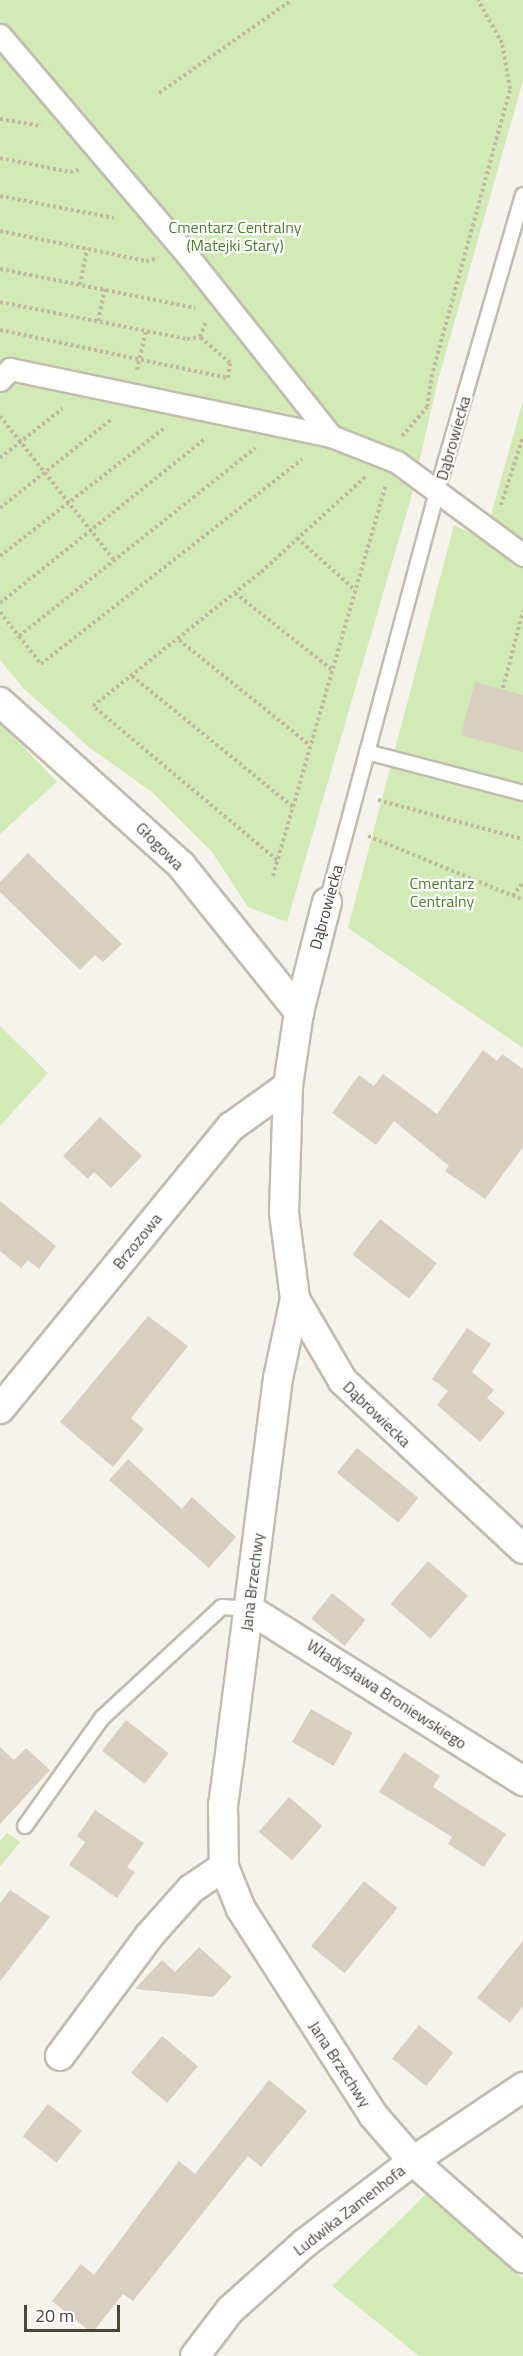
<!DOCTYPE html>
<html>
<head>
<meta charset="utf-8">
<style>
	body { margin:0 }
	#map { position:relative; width:523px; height:2356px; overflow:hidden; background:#f6f3ec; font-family:"Titillium Web",sans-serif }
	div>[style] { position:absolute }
	.green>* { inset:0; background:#d2eab5 }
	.building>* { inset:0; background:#d8cfc1; transform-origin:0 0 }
	.path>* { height:4px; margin-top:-2px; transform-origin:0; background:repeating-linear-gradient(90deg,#c4b79f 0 3px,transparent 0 6px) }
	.roads { filter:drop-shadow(2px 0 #c2bbae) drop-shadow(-2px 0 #c2bbae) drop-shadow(0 2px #c2bbae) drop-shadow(0 -2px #c2bbae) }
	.service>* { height:14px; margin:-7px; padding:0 7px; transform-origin:7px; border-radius:7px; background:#fff }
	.pedestrian>* { height:21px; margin:-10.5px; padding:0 10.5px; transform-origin:10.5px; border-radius:10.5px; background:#fff }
	.minor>* { height:28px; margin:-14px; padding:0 14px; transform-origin:14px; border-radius:14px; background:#fff }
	span { translate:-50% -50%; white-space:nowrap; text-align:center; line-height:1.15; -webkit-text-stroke:4.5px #fff; paint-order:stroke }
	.park-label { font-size:16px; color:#4a7f2a }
	.street-label { font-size:16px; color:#4b4439 }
	.scale { position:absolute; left:24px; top:2305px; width:96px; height:27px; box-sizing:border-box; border:3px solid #4b4439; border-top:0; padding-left:8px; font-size:18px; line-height:21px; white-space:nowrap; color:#4b4439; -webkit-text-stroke:4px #fff; paint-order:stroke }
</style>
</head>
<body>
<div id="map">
	<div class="green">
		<div style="clip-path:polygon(0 0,523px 0,523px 81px,438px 380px,411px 498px,287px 922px,248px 907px,212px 852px,152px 792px,90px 748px,23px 688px,0 660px)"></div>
		<div style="clip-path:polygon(523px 401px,523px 1048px,348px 928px,454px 525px,484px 540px)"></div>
		<div style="clip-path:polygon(0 722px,57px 782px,0 834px)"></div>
		<div style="clip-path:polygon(0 1026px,48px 1073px,0 1126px)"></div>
		<div style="clip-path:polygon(7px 1833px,20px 1842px,0 1867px,0 1841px)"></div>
		<div style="clip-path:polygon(426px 2194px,523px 2279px,523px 2356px,419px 2356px,332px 2286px)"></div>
	</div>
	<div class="building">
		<div style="clip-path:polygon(475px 682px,523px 695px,523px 752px,461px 735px)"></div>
		<div style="clip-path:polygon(28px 853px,122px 944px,103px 962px,95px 955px,80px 970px,0 892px,0 882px)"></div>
		<div style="clip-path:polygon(483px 1050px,497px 1061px,502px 1054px,523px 1069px,523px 1147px,485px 1199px,445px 1171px,449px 1166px,394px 1121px,376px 1145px,332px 1113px,359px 1075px,374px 1086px,383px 1074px,437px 1114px)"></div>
		<div style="clip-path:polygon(100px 1117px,142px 1156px,111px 1188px,94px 1172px,88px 1179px,63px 1156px)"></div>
		<div style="clip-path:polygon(0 1201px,56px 1246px,39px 1269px,28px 1260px,21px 1268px,0 1251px)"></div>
		<div style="left:380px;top:1219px;width:72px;height:45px;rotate:38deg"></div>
		<div style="clip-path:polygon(148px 1316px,188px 1346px,131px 1418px,144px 1429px,113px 1467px,60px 1422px)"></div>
		<div style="clip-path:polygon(467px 1328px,491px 1344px,472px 1372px,494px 1390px,487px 1398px,505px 1413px,480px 1442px,437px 1405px,448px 1391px,432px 1379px)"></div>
		<div style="left:357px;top:1448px;width:79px;height:32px;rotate:39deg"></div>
		<div style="clip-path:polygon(128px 1459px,182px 1509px,192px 1497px,236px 1537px,209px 1568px,109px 1480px)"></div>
		<div style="left:428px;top:1561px;width:53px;height:57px;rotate:41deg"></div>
		<div style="left:332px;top:1593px;width:43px;height:33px;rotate:39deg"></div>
		<div style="left:311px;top:1709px;width:48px;height:38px;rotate:30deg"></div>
		<div style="left:126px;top:1720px;width:54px;height:39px;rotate:38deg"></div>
		<div style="clip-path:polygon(0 1747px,14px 1760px,26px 1748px,50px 1770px,0 1824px)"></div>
		<div style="clip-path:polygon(404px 1752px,440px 1776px,433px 1787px,506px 1834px,484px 1867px,448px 1844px,452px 1837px,379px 1792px)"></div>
		<div style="left:289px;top:1797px;width:44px;height:46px;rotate:41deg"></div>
		<div style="clip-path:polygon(95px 1810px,144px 1843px,127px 1867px,135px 1872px,117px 1898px,69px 1865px,85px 1842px,77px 1836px)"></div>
		<div style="left:364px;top:1881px;width:43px;height:84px;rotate:39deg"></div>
		<div style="clip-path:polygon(10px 1890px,50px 1917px,0 1981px,0 1903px)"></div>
		<div style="clip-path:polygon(523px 1941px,523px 2006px,510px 2023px,477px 1998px)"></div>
		<div style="clip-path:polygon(199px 1947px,232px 1977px,213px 1997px,135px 1989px,162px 1960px,175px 1972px)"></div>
		<div style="left:419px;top:2025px;width:44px;height:43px;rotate:39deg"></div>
		<div style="left:162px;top:2036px;width:47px;height:48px;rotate:40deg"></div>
		<div style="clip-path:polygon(269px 2080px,307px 2111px,261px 2167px,248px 2156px,133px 2301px,123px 2294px,92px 2333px,52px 2301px,81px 2264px,94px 2275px,179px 2161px,195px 2174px)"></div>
		<div style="left:48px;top:2104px;width:43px;height:41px;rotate:38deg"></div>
	</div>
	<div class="path">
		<div style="left:159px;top:93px;width:162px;rotate:-35deg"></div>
		<div style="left:0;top:119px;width:42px;rotate:9.7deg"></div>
		<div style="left:0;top:158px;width:71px;rotate:11.3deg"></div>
		<div style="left:70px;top:172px;width:11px;rotate:-15deg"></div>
		<div style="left:0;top:196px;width:116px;rotate:10.9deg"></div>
		<div style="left:0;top:231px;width:149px;rotate:11.6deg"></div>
		<div style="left:146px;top:261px;width:12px;rotate:-14deg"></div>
		<div style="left:0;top:269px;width:199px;rotate:11.3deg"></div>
		<div style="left:80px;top:285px;width:37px;rotate:-79deg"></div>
		<div style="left:0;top:302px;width:191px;rotate:11.2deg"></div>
		<div style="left:187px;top:339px;width:13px;rotate:-9deg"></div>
		<div style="left:200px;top:337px;width:17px;rotate:-69deg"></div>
		<div style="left:98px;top:321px;width:33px;rotate:-78deg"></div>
		<div style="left:0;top:330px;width:233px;rotate:11.9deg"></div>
		<div style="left:228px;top:378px;width:15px;rotate:-82deg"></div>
		<div style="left:230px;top:363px;width:40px;rotate:-139deg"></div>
		<div style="left:137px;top:370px;width:40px;rotate:-77deg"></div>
		<div style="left:0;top:416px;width:184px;rotate:51.6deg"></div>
		<div style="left:402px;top:436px;width:38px;rotate:-49deg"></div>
		<div style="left:427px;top:407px;width:36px;rotate:-81deg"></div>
		<div style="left:433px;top:371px;width:292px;rotate:-74.7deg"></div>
		<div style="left:510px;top:89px;width:47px;rotate:-99.9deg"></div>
		<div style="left:502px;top:43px;width:49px;rotate:-119.2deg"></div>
		<div style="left:0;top:458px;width:80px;rotate:-38.4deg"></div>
		<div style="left:501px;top:505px;width:71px;rotate:-72.1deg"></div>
		<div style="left:0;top:508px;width:143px;rotate:-38.5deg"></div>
		<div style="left:297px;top:538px;width:78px;rotate:41.9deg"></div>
		<div style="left:0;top:556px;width:207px;rotate:-37.9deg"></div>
		<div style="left:235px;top:593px;width:124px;rotate:38.4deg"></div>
		<div style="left:0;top:603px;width:264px;rotate:-38.7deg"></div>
		<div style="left:0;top:612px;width:31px;rotate:52deg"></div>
		<div style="left:19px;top:636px;width:302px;rotate:-38.5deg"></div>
		<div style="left:19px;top:636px;width:36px;rotate:52deg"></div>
		<div style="left:41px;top:664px;width:332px;rotate:-38.1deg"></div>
		<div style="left:179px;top:640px;width:169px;rotate:38.8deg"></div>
		<div style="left:132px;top:676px;width:208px;rotate:39.1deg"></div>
		<div style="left:503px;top:688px;width:80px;rotate:-75.4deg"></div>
		<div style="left:378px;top:800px;width:150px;rotate:15.1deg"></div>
		<div style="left:368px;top:836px;width:168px;rotate:22.4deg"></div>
		<div style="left:277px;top:860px;width:240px;rotate:-140.1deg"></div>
		<div style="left:93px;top:706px;width:215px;rotate:-38.6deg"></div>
		<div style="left:261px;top:572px;width:141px;rotate:-42.4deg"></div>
		<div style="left:273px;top:876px;width:407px;rotate:-73.9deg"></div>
		<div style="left:513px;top:896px;width:17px;rotate:-54deg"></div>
	</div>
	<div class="roads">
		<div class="service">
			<div style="left:367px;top:752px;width:161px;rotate:14.7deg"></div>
			<div style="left:327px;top:902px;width:425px;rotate:-75deg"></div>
			<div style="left:437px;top:491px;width:308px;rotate:-73.8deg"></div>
			<div style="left:25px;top:1826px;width:133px;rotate:-54.5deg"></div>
			<div style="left:102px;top:1718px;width:163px;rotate:-42.8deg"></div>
			<div style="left:222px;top:1607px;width:27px;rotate:4deg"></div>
		</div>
		<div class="pedestrian">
			<div style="left:0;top:35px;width:290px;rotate:49.6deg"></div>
			<div style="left:188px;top:256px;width:230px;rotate:51.5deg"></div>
			<div style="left:331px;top:436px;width:71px;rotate:21.5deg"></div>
			<div style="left:397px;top:462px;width:157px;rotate:36.4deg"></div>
			<div style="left:0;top:380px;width:15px;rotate:-48deg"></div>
			<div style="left:10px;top:369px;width:328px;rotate:11.8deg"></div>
		</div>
		<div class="minor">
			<div style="left:0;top:702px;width:244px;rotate:42deg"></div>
			<div style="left:181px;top:865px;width:189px;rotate:51.2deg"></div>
			<div style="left:327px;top:902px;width:114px;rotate:104.3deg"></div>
			<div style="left:299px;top:1012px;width:75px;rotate:98.5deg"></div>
			<div style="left:288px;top:1086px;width:127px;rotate:91.8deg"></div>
			<div style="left:284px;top:1213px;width:87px;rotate:82.7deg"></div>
			<div style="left:295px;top:1299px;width:95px;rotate:59.7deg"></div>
			<div style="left:343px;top:1381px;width:246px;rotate:43deg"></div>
			<div style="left:295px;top:1299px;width:81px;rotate:102.1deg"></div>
			<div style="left:278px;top:1378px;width:371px;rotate:97.3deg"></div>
			<div style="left:231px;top:1746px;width:61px;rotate:97.6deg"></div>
			<div style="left:223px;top:1806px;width:61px;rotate:89.1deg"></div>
			<div style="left:224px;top:1867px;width:45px;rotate:68deg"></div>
			<div style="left:241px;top:1909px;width:245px;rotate:57.3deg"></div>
			<div style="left:373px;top:2115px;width:61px;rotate:49deg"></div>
			<div style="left:413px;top:2161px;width:147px;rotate:41.4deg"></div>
			<div style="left:0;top:1409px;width:365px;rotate:-50.7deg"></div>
			<div style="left:231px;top:1127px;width:70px;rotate:-35.7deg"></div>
			<div style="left:249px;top:1609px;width:324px;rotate:32.1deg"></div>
			<div style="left:60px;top:2056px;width:149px;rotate:-53.4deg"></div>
			<div style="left:149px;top:1936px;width:63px;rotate:-48.2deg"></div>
			<div style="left:191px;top:1889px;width:40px;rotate:-34deg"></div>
			<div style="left:195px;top:2356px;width:58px;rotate:-52.7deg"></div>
			<div style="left:230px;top:2310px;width:101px;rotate:-41.8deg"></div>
			<div style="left:305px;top:2243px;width:136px;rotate:-37.2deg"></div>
			<div style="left:413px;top:2161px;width:133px;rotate:-33.9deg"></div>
		</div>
	</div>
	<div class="park-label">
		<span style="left:235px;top:236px">Cmentarz Centralny<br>(Matejki Stary)</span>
		<span style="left:442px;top:892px">Cmentarz<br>Centralny</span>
	</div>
	<div class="street-label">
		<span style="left:453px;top:438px;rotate:-74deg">Dąbrowiecka</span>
		<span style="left:160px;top:846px;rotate:45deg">Głogowa</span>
		<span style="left:326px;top:907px;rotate:-75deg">Dąbrowiecka</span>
		<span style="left:137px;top:1241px;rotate:-51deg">Brzozowa</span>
		<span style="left:377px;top:1414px;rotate:44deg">Dąbrowiecka</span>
		<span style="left:252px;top:1582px;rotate:-83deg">Jana Brzechwy</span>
		<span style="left:387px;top:1694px;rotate:33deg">Władysława Broniewskiego</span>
		<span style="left:340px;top:2064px;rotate:57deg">Jana Brzechwy</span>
		<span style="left:349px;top:2210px;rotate:-38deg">Ludwika Zamenhofa</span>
	</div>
	<div class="scale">20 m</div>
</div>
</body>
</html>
